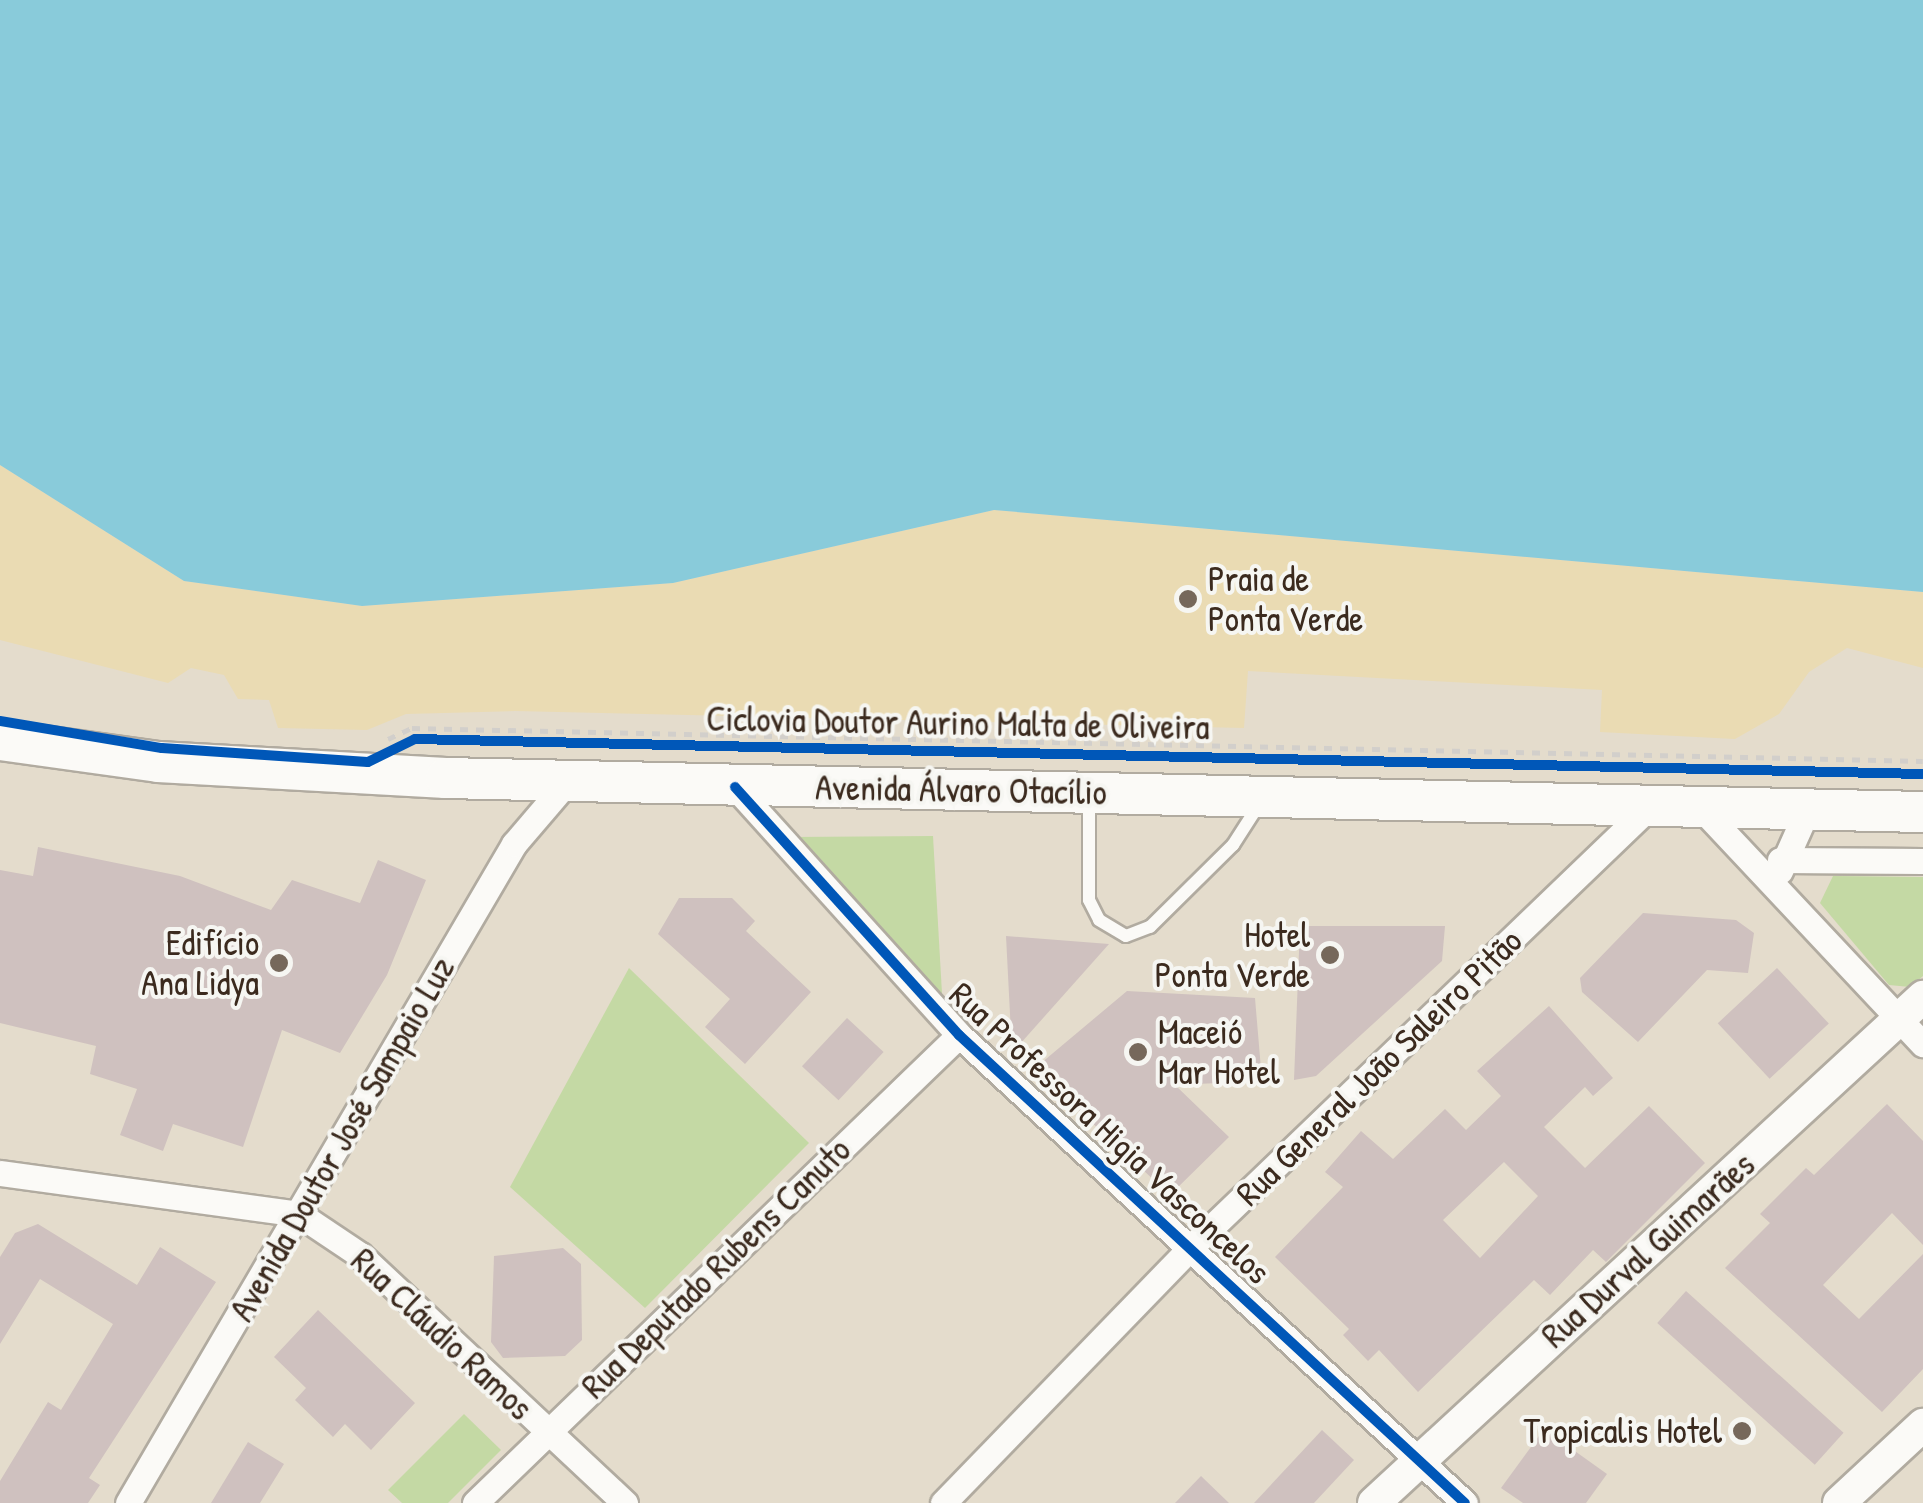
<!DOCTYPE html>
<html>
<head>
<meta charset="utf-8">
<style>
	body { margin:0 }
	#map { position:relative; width:1923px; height:1503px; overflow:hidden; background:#e4dccc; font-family:"Patrick Hand",sans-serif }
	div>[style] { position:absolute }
	.green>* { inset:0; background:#c4d9a4 }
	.sand>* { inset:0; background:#eadbb3 }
	.water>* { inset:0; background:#89cbda }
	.building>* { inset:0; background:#cfc1bf; transform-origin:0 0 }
	.path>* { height:5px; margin-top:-2.5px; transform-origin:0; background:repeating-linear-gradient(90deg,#d2cfcb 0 8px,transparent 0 16px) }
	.roads { filter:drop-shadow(2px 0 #b1aba0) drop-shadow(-2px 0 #b1aba0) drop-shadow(0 2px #b1aba0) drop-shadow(0 -2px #b1aba0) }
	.service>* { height:12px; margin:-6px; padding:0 6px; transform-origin:6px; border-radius:6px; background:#fbfaf7 }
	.minor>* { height:25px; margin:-12.5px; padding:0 12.5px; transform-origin:12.5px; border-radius:12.5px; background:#fbfaf7 }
	.tertiary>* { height:32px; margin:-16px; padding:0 16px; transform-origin:16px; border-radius:16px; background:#fbfaf7 }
	.primary>* { height:40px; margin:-20px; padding:0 20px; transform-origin:20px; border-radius:20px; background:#fbfaf7 }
	.cycleway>* { height:10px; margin:-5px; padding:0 5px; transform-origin:5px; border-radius:5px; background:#0057b8 }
	.dots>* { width:28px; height:28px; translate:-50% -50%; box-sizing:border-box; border:5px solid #f6f6f2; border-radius:50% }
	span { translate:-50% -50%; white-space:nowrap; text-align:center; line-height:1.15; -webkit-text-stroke:8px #f6f6f2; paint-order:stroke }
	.poi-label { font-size:35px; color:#3b2a1e }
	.left { translate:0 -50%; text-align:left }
	.right { translate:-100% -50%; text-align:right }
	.street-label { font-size:35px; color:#3b2a1e }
</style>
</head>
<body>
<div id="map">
	<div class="green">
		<div style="clip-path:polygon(933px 836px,943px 1011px,791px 837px)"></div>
		<div style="clip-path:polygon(1833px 876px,1923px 877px,1923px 976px,1910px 987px,1889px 985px,1820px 903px)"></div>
		<div style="clip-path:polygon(629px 968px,809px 1143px,645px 1308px,510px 1187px)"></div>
		<div style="clip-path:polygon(464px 1414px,501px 1450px,448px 1503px,402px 1503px,388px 1490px)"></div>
	</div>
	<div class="sand">
		<div style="clip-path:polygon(0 465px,184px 581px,362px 606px,673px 583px,994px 510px,1923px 592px,1923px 668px,1847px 648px,1809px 672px,1779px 714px,1735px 739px,1600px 732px,1602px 690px,1248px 671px,1244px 728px,515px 711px,406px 714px,367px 730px,278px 728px,269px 700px,238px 699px,224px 675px,191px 668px,168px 683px,0 640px)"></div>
	</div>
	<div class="water">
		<div style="clip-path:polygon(0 0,1923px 0,1923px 592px,994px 510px,673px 583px,362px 606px,184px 581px,0 465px)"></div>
	</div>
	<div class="building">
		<div style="clip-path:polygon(38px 847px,180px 876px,271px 910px,292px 880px,360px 903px,378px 860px,426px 880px,387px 975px,340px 1053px,282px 1030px,243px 1147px,173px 1124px,163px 1151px,120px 1135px,137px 1089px,90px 1074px,96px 1046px,0 1023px,0 870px,33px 876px)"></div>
		<div style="clip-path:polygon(679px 898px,732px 898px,755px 921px,746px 931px,811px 992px,745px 1064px,705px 1027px,730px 999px,658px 934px)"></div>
		<div style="clip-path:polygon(1643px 913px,1736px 920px,1754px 933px,1748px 973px,1707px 970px,1638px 1042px,1582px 992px,1580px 978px)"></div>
		<div style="clip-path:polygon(1300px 926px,1445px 926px,1442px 961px,1316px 1076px,1294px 1080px)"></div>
		<div style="clip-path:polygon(1006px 936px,1109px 944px,1012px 1053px)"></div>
		<div style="left:1777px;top:968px;width:76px;height:81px;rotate:47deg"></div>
		<div style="clip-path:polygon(1127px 991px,1255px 998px,1262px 1081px,1175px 1085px,1229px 1137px,1170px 1195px,1034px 1069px)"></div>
		<div style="clip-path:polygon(evenodd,1549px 1006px,1613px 1078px,1593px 1096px,1585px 1087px,1544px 1127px,1585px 1168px,1649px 1106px,1705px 1163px,1606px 1262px,1593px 1250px,1550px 1295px,1534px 1280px,1418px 1392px,1379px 1350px,1368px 1361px,1343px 1335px,1349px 1329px,1275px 1257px,1343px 1187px,1325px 1172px,1361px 1131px,1393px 1159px,1445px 1109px,1466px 1130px,1501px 1096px,1477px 1071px,1549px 1006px,1504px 1162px,1538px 1196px,1480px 1258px,1443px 1220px,1504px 1162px)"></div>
		<div style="left:847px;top:1018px;width:50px;height:66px;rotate:43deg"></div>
		<div style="clip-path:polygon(1887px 1104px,1923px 1141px,1923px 1245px,1892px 1213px,1823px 1285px,1859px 1319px,1923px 1254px,1923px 1369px,1882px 1412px,1725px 1268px,1770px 1223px,1760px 1214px,1806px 1168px,1814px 1175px)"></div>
		<div style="clip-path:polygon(38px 1224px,137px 1285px,160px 1247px,216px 1282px,89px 1478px,100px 1485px,88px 1503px,0 1503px,0 1481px,48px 1402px,61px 1410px,113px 1324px,40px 1279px,0 1344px,0 1257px,15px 1233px)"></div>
		<div style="clip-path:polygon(563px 1248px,581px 1264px,582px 1340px,565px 1356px,503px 1358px,491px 1342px,494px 1256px)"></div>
		<div style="left:1686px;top:1291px;width:212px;height:43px;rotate:42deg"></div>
		<div style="clip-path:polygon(318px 1310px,415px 1403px,371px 1450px,345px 1424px,333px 1437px,295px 1400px,306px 1388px,274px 1357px)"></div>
		<div style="clip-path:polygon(1544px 1429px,1607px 1474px,1586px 1503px,1523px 1503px,1501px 1488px)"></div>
		<div style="clip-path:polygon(1322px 1430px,1354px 1460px,1314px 1503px,1254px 1503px)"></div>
		<div style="clip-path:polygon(248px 1442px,284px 1464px,260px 1503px,211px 1503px)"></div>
		<div style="clip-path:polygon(1201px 1476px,1229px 1503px,1175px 1503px)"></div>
	</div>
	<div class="path">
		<div style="left:388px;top:739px;width:26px;rotate:-25deg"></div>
		<div style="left:412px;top:728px;width:1511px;rotate:1.25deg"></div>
	</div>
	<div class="roads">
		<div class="service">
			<div style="left:1089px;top:799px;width:101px;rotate:90deg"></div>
			<div style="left:1089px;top:900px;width:22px;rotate:63deg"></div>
			<div style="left:1099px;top:920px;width:31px;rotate:31deg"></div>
			<div style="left:1126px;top:936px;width:26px;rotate:-21deg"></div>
			<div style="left:1150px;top:927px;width:117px;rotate:-44.7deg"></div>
			<div style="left:1233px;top:845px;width:46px;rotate:-57.3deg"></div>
		</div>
		<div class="minor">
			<div style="left:735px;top:787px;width:334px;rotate:47.9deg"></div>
			<div style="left:959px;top:1035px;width:689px;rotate:42.77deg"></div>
			<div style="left:1701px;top:808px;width:324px;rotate:46.8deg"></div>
			<div style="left:1780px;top:860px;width:143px;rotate:0.4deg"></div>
			<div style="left:1780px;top:871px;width:64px;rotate:-65.9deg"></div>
			<div style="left:0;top:1173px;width:302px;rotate:7.8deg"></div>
			<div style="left:299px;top:1214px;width:73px;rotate:33.9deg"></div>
			<div style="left:360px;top:1255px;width:363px;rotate:43.1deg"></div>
			<div style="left:128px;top:1503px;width:764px;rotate:-59.64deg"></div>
			<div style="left:514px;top:844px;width:82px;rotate:-49.5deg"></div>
			<div style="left:475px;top:1503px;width:673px;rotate:-44.04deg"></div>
			<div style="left:943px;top:1503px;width:356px;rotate:-45.9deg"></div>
			<div style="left:1191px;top:1247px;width:637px;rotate:-43.85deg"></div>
		</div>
		<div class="tertiary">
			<div style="left:1374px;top:1503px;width:747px;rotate:-42.67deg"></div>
			<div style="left:1839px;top:1503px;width:115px;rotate:-42.9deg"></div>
		</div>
		<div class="primary">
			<div style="left:0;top:740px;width:160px;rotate:7.9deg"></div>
			<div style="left:158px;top:762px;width:288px;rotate:3.2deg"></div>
			<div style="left:446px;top:778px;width:1477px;rotate:1.32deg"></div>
		</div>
	</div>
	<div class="cycleway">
		<div style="left:0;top:721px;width:164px;rotate:9.5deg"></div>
		<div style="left:162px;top:748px;width:206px;rotate:3.9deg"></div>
		<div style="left:368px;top:762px;width:52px;rotate:-26.1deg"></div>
		<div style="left:415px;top:739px;width:1508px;rotate:1.33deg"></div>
		<div style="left:735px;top:787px;width:334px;rotate:47.9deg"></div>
		<div style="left:959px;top:1035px;width:689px;rotate:42.77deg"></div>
	</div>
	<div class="dots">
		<div style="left:1188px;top:599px;background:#76685b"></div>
		<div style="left:1330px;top:955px;background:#76685b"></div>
		<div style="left:279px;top:963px;background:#76685b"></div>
		<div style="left:1138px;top:1052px;background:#76685b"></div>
		<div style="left:1742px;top:1431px;background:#76685b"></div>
	</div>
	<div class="poi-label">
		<span class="left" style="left:1208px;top:599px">Praia de<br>Ponta Verde</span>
		<span class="right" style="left:1310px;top:955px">Hotel<br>Ponta Verde</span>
		<span class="right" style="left:259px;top:963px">Edifício<br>Ana Lidya</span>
		<span class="left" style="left:1158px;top:1052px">Maceió<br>Mar Hotel</span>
		<span class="right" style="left:1722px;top:1431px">Tropicalis Hotel</span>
	</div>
	<div class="street-label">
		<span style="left:958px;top:723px;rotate:1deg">Ciclovia Doutor Aurino Malta de Oliveira</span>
		<span style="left:961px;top:790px;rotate:1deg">Avenida Álvaro Otacílio</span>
		<span style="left:1379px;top:1067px;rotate:-44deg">Rua General João Saleiro Pitão</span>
		<span style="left:1110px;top:1133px;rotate:43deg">Rua Professora Higia Vasconcelos</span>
		<span style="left:342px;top:1139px;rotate:-60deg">Avenida Doutor José Sampaio Luz</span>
		<span style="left:1648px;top:1250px;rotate:-42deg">Rua Durval Guimarães</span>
		<span style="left:716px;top:1268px;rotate:-44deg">Rua Deputado Rubens Canuto</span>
		<span style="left:442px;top:1334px;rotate:43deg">Rua Cláudio Ramos</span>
	</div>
</div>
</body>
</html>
